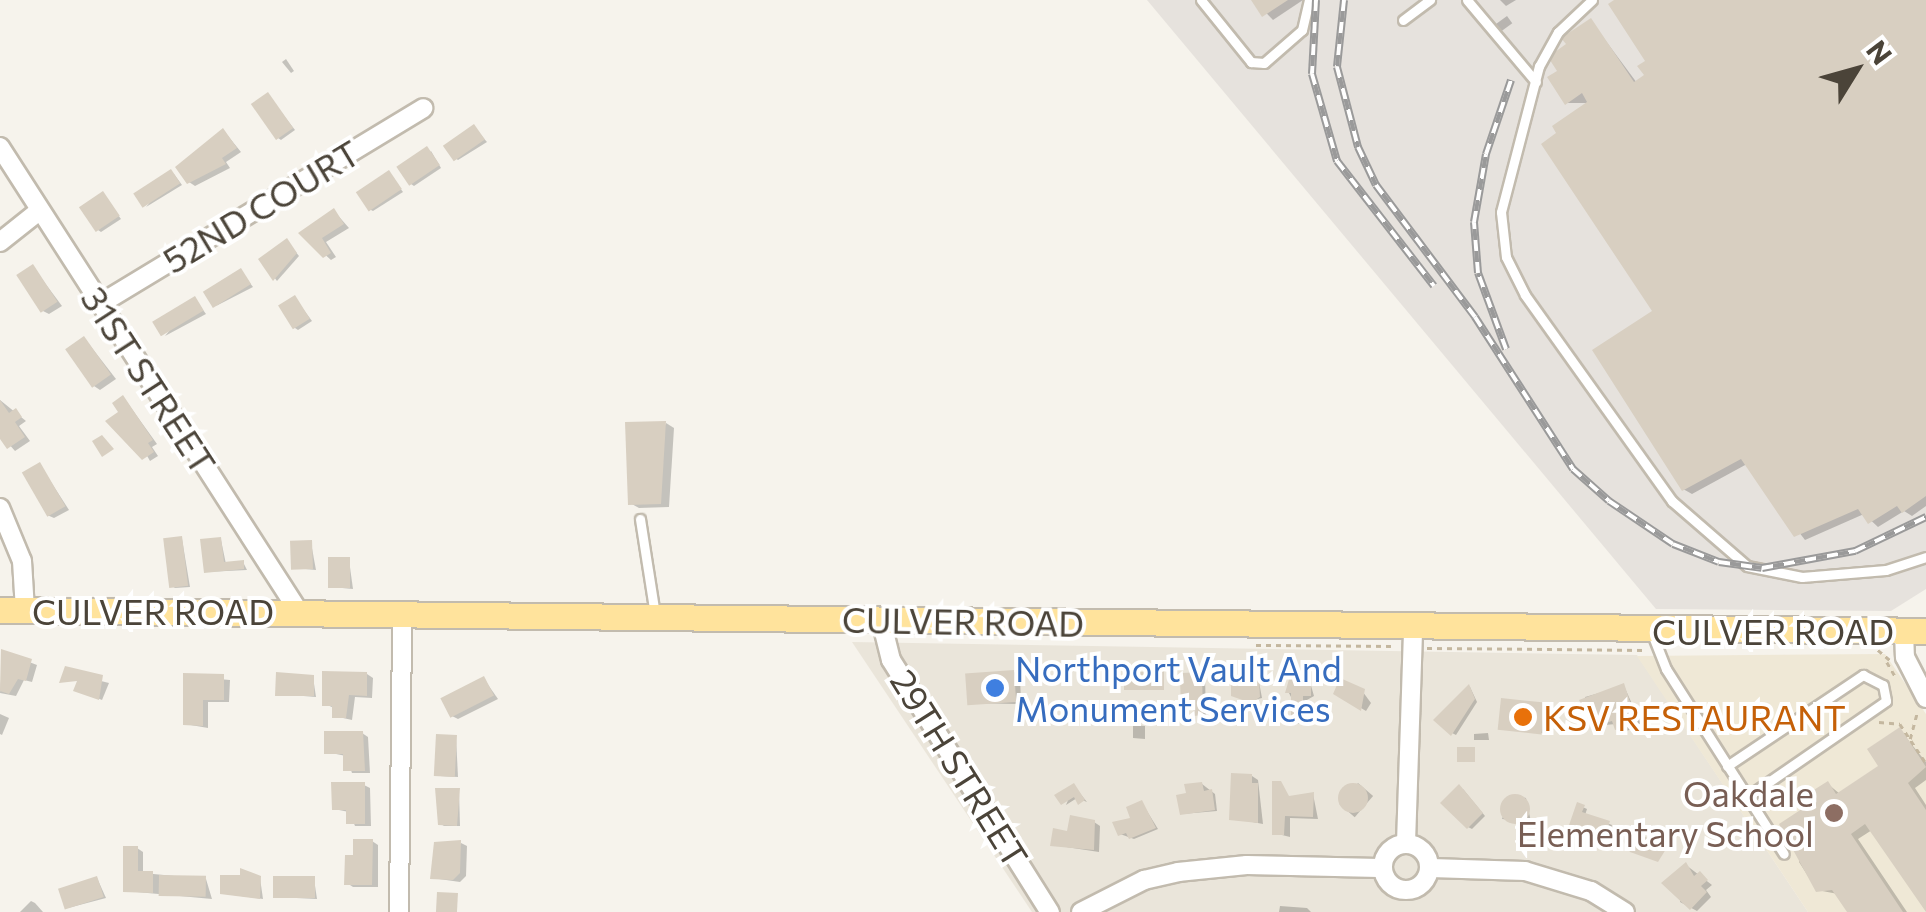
<!DOCTYPE html>
<html>
<head>
<meta charset="utf-8">
<style>
	body { margin:0 }
	#map { position:relative; width:1926px; height:912px; overflow:hidden; background:#f6f3ec; font-family:Commissioner,sans-serif }
	div>[style] { position:absolute }
	.residential>* { inset:0; background:#eae5da }
	.industrial>* { inset:0; background:#e6e2dd }
	.education>* { inset:0; background:#efe8d6 }
	.shadow>* { inset:0; background:#0003; transform-origin:0 0 }
	.building>* { inset:0; background:#d8cfc1; transform-origin:0 0 }
	.round { border-radius:50% }
	.path>* { height:2.5px; margin-top:-1.25px; transform-origin:0; background:repeating-linear-gradient(90deg,#c4b79f 0 5px,transparent 0 10px) }
	.roads { filter:drop-shadow(2px 0 #c2bbae) drop-shadow(-2px 0 #c2bbae) drop-shadow(0 2px #c2bbae) drop-shadow(0 -2px #c2bbae) }
	.lane>* { height:9px; margin:-4.5px; padding:0 4.5px; transform-origin:4.5px; border-radius:4.5px; background:#fff }
	.street>* { height:18px; margin:-9px; padding:0 9px; transform-origin:9px; border-radius:9px; background:#fff }
	.street>.ring { margin:-9px; padding:0; box-sizing:content-box; background:none; border:18px solid #fff; border-radius:50% }
	.primary>* { height:25px; margin:-12.5px; padding:0 12.5px; transform-origin:12.5px; border-radius:12.5px; background:#ffe39c }
	.rail>* { height:8px; margin-top:-4px; transform-origin:0; background:repeating-linear-gradient(90deg,#fff 0 11px,#9a9a9a 0 22px); box-sizing:border-box; border-block:2px solid #9a9a9a }
	.dots>* { width:28px; height:28px; translate:-50% -50%; box-sizing:border-box; border:5px solid #fff; border-radius:50% }
	span { translate:-50% -50%; white-space:nowrap; text-align:center; line-height:1.15; -webkit-text-stroke:8px #fff; paint-order:stroke }
	.street-label { font-size:35px; color:#4b4439 }
	.shop-label { font-size:35px; color:#366cbe }
	.left { translate:0 -50%; text-align:left }
	.food-label { font-size:35px; color:#c56008 }
	.education-label { font-size:35px; color:#785e54 }
	.right { translate:-100% -50%; text-align:right }
	.north { position:absolute; left:1806px; top:20px; width:100px; height:100px; -webkit-text-stroke:8px #fff; paint-order:stroke; rotate:53deg; font-size:28px; font-weight:700; line-height:40px; text-align:center; color:#4b4439 }
	.north::after { content:''; display:block; margin:auto; width:35px; height:45px; background:#4b4439; clip-path:polygon(50% 0,100% 100%,50% 72%,0 100%) }
</style>
</head>
<body>
<div id="map">
	<div class="residential">
		<div style="clip-path:polygon(852px 642px,1637px 655px,1808px 912px,1032px 912px)"></div>
	</div>
	<div class="industrial">
		<div style="clip-path:polygon(1147px 0,1926px 0,1926px 589px,1891px 611px,1656px 609px)"></div>
	</div>
	<div class="education">
		<div style="clip-path:polygon(1885px 654px,1926px 714px,1926px 912px,1808px 912px,1637px 656px)"></div>
	</div>
	<div class="shadow">
		<div style="clip-path:polygon(1254px 0,1303px 0,1273px 20px)"></div>
		<div style="clip-path:polygon(1500px 0,1516px 0,1506px 6px)"></div>
		<div style="clip-path:polygon(1619px 0,1926px 0,1926px 506px,1912px 516px,1904px 511px,1878px 527px,1864px 514px,1805px 540px,1747px 464px,1692px 494px,1683px 489px,1655px 312px,1591px 103px,1566px 103px,1560px 72px,1569px 45px,1591px 21px,1637px 83px,1647px 76px,1649px 62px)"></div>
		<div style="left:1507px;top:16px;width:9px;height:14px;rotate:54deg"></div>
		<div style="clip-path:polygon(286px 59px,294px 71px,291px 73px,282px 62px)"></div>
		<div style="clip-path:polygon(268px 95px,295px 130px,281px 140px,278px 138px)"></div>
		<div style="clip-path:polygon(474px 127px,487px 142px,458px 160px,455px 158px)"></div>
		<div style="clip-path:polygon(224px 131px,241px 152px,226px 162px,230px 168px,195px 186px,189px 182px)"></div>
		<div style="clip-path:polygon(431px 151px,441px 168px,414px 186px,411px 184px)"></div>
		<div style="clip-path:polygon(389px 173px,403px 192px,373px 211px,369px 209px)"></div>
		<div style="clip-path:polygon(174px 174px,182px 185px,146px 207px)"></div>
		<div style="clip-path:polygon(103px 194px,121px 219px,101px 232px,98px 230px)"></div>
		<div style="clip-path:polygon(334px 211px,349px 228px,326px 242px,336px 257px,331px 260px,302px 234px)"></div>
		<div style="clip-path:polygon(287px 241px,299px 256px,277px 281px,261px 260px)"></div>
		<div style="clip-path:polygon(33px 267px,62px 306px,49px 314px,43px 311px)"></div>
		<div style="clip-path:polygon(241px 271px,253px 287px,216px 306px)"></div>
		<div style="clip-path:polygon(295px 298px,312px 321px,298px 330px,295px 328px)"></div>
		<div style="clip-path:polygon(195px 299px,206px 314px,165px 336px)"></div>
		<div style="clip-path:polygon(85px 339px,116px 379px,100px 390px,94px 386px)"></div>
		<div style="clip-path:polygon(124px 398px,157px 444px,152px 447px,158px 456px,150px 461px,122px 412px)"></div>
		<div style="clip-path:polygon(0 400px,26px 421px,19px 426px,30px 441px,15px 451px,0 434px)"></div>
		<div style="clip-path:polygon(666px 423px,674px 428px,669px 507px,639px 508px,630px 503px)"></div>
		<div style="clip-path:polygon(40px 465px,69px 510px,54px 518px,47px 515px)"></div>
		<div style="clip-path:polygon(182px 539px,190px 587px,175px 588px,172px 586px)"></div>
		<div style="clip-path:polygon(221px 540px,226px 564px,243px 562px,247px 570px,206px 572px)"></div>
		<div style="clip-path:polygon(311px 543px,316px 570px,294px 568px)"></div>
		<div style="clip-path:polygon(349px 560px,353px 589px,331px 587px)"></div>
		<div style="clip-path:polygon(3px 652px,37px 665px,32px 682px,24px 680px,16px 696px,0 693px)"></div>
		<div style="clip-path:polygon(1014px 672px,1020px 676px,1021px 704px,969px 703px)"></div>
		<div style="clip-path:polygon(367px 674px,373px 678px,372px 698px,355px 697px,352px 720px,334px 716px,334px 708px,325px 704px)"></div>
		<div style="clip-path:polygon(1201px 675px,1205px 677px,1206px 716px,1184px 705px)"></div>
		<div style="clip-path:polygon(81px 676px,109px 683px,102px 700px,80px 691px)"></div>
		<div style="clip-path:polygon(186px 676px,230px 680px,229px 702px,208px 702px,208px 728px,185px 724px)"></div>
		<div style="clip-path:polygon(313px 677px,316px 697px,278px 694px)"></div>
		<div style="clip-path:polygon(484px 679px,498px 699px,458px 719px,452px 716px)"></div>
		<div style="clip-path:polygon(1259px 682px,1262px 698px,1245px 702px,1245px 696px)"></div>
		<div style="clip-path:polygon(1310px 682px,1314px 696px,1298px 705px,1310px 712px,1310px 724px,1297px 724px,1305px 709px,1294px 703px,1288px 691px)"></div>
		<div style="clip-path:polygon(1624px 686px,1642px 726px,1623px 732px,1616px 724px,1594px 726px,1585px 697px)"></div>
		<div style="clip-path:polygon(1470px 687px,1477px 702px,1456px 735px,1452px 733px)"></div>
		<div style="clip-path:polygon(1360px 688px,1371px 703px,1366px 711px,1336px 693px)"></div>
		<div style="clip-path:polygon(1544px 705px,1551px 709px,1550px 734px,1503px 729px)"></div>
		<div style="clip-path:polygon(0 714px,9px 718px,2px 735px,0 734px)"></div>
		<div style="clip-path:polygon(1133px 725px,1145px 726px,1145px 739px,1133px 738px)"></div>
		<div style="clip-path:polygon(1900px 730px,1926px 762px,1926px 780px,1915px 788px,1926px 805px,1926px 911px,1872px 830px,1858px 839px,1907px 912px,1850px 912px,1838px 894px,1817px 890px,1799px 862px,1828px 784px,1840px 794px,1881px 767px)"></div>
		<div style="clip-path:polygon(362px 733px,368px 737px,370px 773px,352px 773px,346px 756px,326px 752px)"></div>
		<div style="clip-path:polygon(1488px 733px,1489px 740px,1474px 740px,1474px 734px)"></div>
		<div style="clip-path:polygon(456px 737px,458px 777px,440px 776px)"></div>
		<div style="clip-path:polygon(1252px 776px,1258px 780px,1263px 824px,1231px 818px)"></div>
		<div style="left:1358px;top:783px;width:20px;height:28px;rotate:41deg"></div>
		<div style="clip-path:polygon(1202px 784px,1215px 794px,1217px 811px,1182px 814px)"></div>
		<div style="clip-path:polygon(364px 785px,370px 788px,371px 826px,355px 826px,349px 812px,334px 809px)"></div>
		<div style="clip-path:polygon(1074px 786px,1087px 802px,1077px 798px,1066px 805px)"></div>
		<div style="clip-path:polygon(1463px 789px,1485px 816px,1472px 829px,1468px 827px)"></div>
		<div style="clip-path:polygon(459px 791px,460px 826px,444px 826px,441px 824px)"></div>
		<div style="clip-path:polygon(1313px 794px,1318px 819px,1290px 818px,1290px 837px,1274px 833px,1290px 798px)"></div>
		<div style="clip-path:polygon(1511px 795px,1526px 798px,1531px 822px,1502px 819px)"></div>
		<div style="clip-path:polygon(1142px 803px,1158px 829px,1134px 839px,1120px 834px)"></div>
		<div style="clip-path:polygon(1578px 805px,1587px 809px,1585px 815px,1612px 825px,1608px 840px,1575px 828px)"></div>
		<div style="clip-path:polygon(1094px 822px,1100px 826px,1099px 852px,1053px 845px)"></div>
		<div style="clip-path:polygon(372px 841px,378px 845px,378px 887px,353px 887px,347px 883px,356px 857px)"></div>
		<div style="clip-path:polygon(461px 843px,467px 846px,466px 876px,460px 882px,432px 878px)"></div>
		<div style="clip-path:polygon(137px 848px,143px 852px,143px 873px,206px 879px,212px 899px,126px 891px)"></div>
		<div style="clip-path:polygon(1686px 865px,1712px 885px,1706px 890px,1711px 897px,1697px 911px,1680px 902px)"></div>
		<div style="clip-path:polygon(97px 878px,106px 898px,68px 908px)"></div>
		<div style="clip-path:polygon(260px 878px,263px 899px,226px 894px)"></div>
		<div style="clip-path:polygon(314px 879px,317px 899px,275px 897px)"></div>
		<div style="clip-path:polygon(31px 901px,35px 903px,43px 912px,20px 912px)"></div>
		<div style="clip-path:polygon(1280px 906px,1307px 908px,1311px 912px,1279px 912px)"></div>
	</div>
	<div class="building">
		<div style="clip-path:polygon(1251px 0,1288px 0,1262px 17px)"></div>
		<div style="clip-path:polygon(1614px 0,1926px 0,1926px 496px,1902px 513px,1897px 506px,1868px 524px,1858px 509px,1794px 537px,1741px 459px,1682px 491px,1592px 350px,1652px 311px,1541px 144px,1556px 133px,1552px 126px,1587px 102px,1582px 93px,1565px 105px,1547px 77px,1557px 71px,1548px 57px,1566px 44px,1561px 38px,1591px 18px,1634px 82px,1644px 75px,1637px 66px,1645px 61px,1608px 4px)"></div>
		<div style="left:268px;top:92px;width:44px;height:21px;rotate:55deg"></div>
		<div style="left:474px;top:124px;width:19px;height:38px;rotate:55deg"></div>
		<div style="clip-path:polygon(223px 128px,237px 148px,222px 158px,226px 164px,187px 184px,175px 167px)"></div>
		<div style="left:427px;top:146px;width:23px;height:37px;rotate:56deg"></div>
		<div style="left:171px;top:169px;width:17px;height:45px;rotate:57deg"></div>
		<div style="left:389px;top:170px;width:23px;height:40px;rotate:56deg"></div>
		<div style="left:103px;top:191px;width:30px;height:29px;rotate:56deg"></div>
		<div style="clip-path:polygon(334px 208px,344px 224px,322px 238px,331px 253px,323px 258px,298px 233px)"></div>
		<div style="clip-path:polygon(287px 238px,297px 253px,273px 281px,258px 259px)"></div>
		<div style="left:33px;top:264px;width:45px;height:20px;rotate:57deg"></div>
		<div style="left:241px;top:268px;width:19px;height:45px;rotate:58deg"></div>
		<div style="left:295px;top:295px;width:28px;height:20px;rotate:58deg"></div>
		<div style="left:195px;top:296px;width:17px;height:50px;rotate:59deg"></div>
		<div style="left:84px;top:336px;width:47px;height:23px;rotate:55deg"></div>
		<div style="clip-path:polygon(123px 395px,153px 440px,148px 443px,154px 452px,142px 460px,105px 421px,118px 412px,112px 403px)"></div>
		<div style="clip-path:polygon(0 400px,9px 413px,16px 408px,22px 417px,15px 422px,25px 437px,7px 449px,0 439px)"></div>
		<div style="clip-path:polygon(666px 421px,661px 504px,628px 505px,625px 422px)"></div>
		<div style="clip-path:polygon(102px 435px,114px 449px,102px 457px,92px 441px)"></div>
		<div style="left:40px;top:462px;width:51px;height:21px;rotate:60deg"></div>
		<div style="left:182px;top:536px;width:50px;height:19px;rotate:83deg"></div>
		<div style="clip-path:polygon(221px 537px,224px 562px,244px 560px,244px 569px,204px 573px,200px 539px)"></div>
		<div style="left:312px;top:540px;width:29px;height:22px;rotate:88deg"></div>
		<div style="left:328px;top:557px;width:22px;height:31px"></div>
		<div style="clip-path:polygon(1px 649px,32px 659px,26px 681px,18px 679px,9px 694px,0 691px)"></div>
		<div style="clip-path:polygon(65px 666px,103px 675px,99px 700px,73px 691px,77px 681px,59px 683px)"></div>
		<div style="left:1014px;top:670px;width:32px;height:49px;rotate:86deg"></div>
		<div style="clip-path:polygon(322px 671px,367px 672px,367px 696px,349px 695px,346px 718px,332px 718px,332px 706px,322px 706px)"></div>
		<div style="clip-path:polygon(276px 672px,314px 675px,314px 696px,275px 696px)"></div>
		<div style="left:1124px;top:672px;width:40px;height:18px"></div>
		<div style="clip-path:polygon(1202px 672px,1203px 715px,1194px 716px,1193px 706px,1181px 707px,1180px 680px,1182px 673px)"></div>
		<div style="clip-path:polygon(183px 673px,224px 674px,224px 700px,203px 700px,203px 726px,183px 725px)"></div>
		<div style="left:484px;top:676px;width:22px;height:49px;rotate:63deg"></div>
		<div style="clip-path:polygon(1290px 676px,1311px 680px,1311px 696px,1303px 696px,1303px 704px,1291px 704px,1291px 693px,1285px 693px)"></div>
		<div style="clip-path:polygon(1340px 678px,1365px 689px,1361px 711px,1333px 694px)"></div>
		<div style="clip-path:polygon(1259px 679px,1260px 697px,1251px 703px,1231px 696px,1231px 680px)"></div>
		<div style="clip-path:polygon(1624px 683px,1637px 724px,1615px 730px,1612px 721px,1592px 727px,1579px 700px)"></div>
		<div style="clip-path:polygon(1469px 684px,1475px 699px,1451px 736px,1433px 720px)"></div>
		<div style="left:1501px;top:698px;width:44px;height:32px;rotate:6deg"></div>
		<div style="left:1291px;top:707px;width:16px;height:16px"></div>
		<div style="clip-path:polygon(1900px 727px,1926px 767px,1908px 783px,1926px 810px,1926px 912px,1865px 824px,1851px 834px,1903px 912px,1847px 912px,1832px 890px,1816px 892px,1779px 824px,1814px 801px,1809px 793px,1828px 781px,1836px 794px,1878px 766px,1867px 749px)"></div>
		<div style="clip-path:polygon(324px 731px,363px 731px,365px 771px,343px 771px,343px 754px,324px 754px)"></div>
		<div style="left:436px;top:734px;width:21px;height:42px;rotate:3deg"></div>
		<div style="left:1457px;top:747px;width:18px;height:15px"></div>
		<div style="clip-path:polygon(1231px 773px,1252px 774px,1252px 783px,1258px 783px,1258px 823px,1229px 820px)"></div>
		<div style="clip-path:polygon(1272px 781px,1281px 781px,1289px 796px,1314px 792px,1313px 817px,1285px 816px,1284px 835px,1272px 835px)"></div>
		<div style="clip-path:polygon(331px 782px,365px 782px,365px 824px,346px 824px,346px 810px,332px 810px)"></div>
		<div style="clip-path:polygon(1202px 782px,1204px 791px,1212px 789px,1215px 810px,1180px 815px,1176px 795px,1186px 793px,1184px 784px)"></div>
		<div style="clip-path:polygon(1074px 783px,1085px 800px,1078px 805px,1074px 797px,1061px 805px,1054px 795px)"></div>
		<div class="round" style="left:1338px;top:783px;width:30px;height:30px"></div>
		<div style="clip-path:polygon(1459px 784px,1483px 813px,1467px 829px,1440px 803px)"></div>
		<div style="clip-path:polygon(435px 788px,460px 788px,457px 826px,438px 825px)"></div>
		<div class="round" style="left:1500px;top:794px;width:30px;height:30px"></div>
		<div style="clip-path:polygon(1142px 800px,1156px 828px,1129px 839px,1126px 833px,1118px 836px,1112px 822px,1130px 818px,1126px 807px)"></div>
		<div style="clip-path:polygon(1577px 802px,1585px 805px,1582px 812px,1610px 821px,1604px 840px,1568px 828px)"></div>
		<div style="clip-path:polygon(1070px 815px,1095px 820px,1094px 850px,1050px 846px,1053px 828px,1067px 831px)"></div>
		<div style="clip-path:polygon(1630px 828px,1666px 849px,1658px 862px,1630px 852px,1623px 841px)"></div>
		<div style="clip-path:polygon(353px 839px,373px 839px,372px 885px,344px 885px,345px 855px,353px 855px)"></div>
		<div style="clip-path:polygon(461px 840px,460px 873px,453px 880px,430px 879px,434px 842px)"></div>
		<div style="clip-path:polygon(123px 846px,138px 846px,138px 871px,153px 871px,153px 893px,123px 892px)"></div>
		<div style="clip-path:polygon(1686px 862px,1694px 876px,1700px 871px,1708px 880px,1701px 886px,1707px 892px,1690px 910px,1661px 883px)"></div>
		<div style="clip-path:polygon(240px 868px,261px 876px,260px 899px,220px 894px,220px 875px,240px 875px)"></div>
		<div style="left:159px;top:875px;width:47px;height:21px;rotate:1deg"></div>
		<div style="left:97px;top:876px;width:22px;height:41px;rotate:72deg"></div>
		<div style="left:273px;top:876px;width:42px;height:22px"></div>
		<div style="left:437px;top:892px;width:21px;height:20px;rotate:3deg"></div>
	</div>
	<div class="path">
		<div style="left:1256px;top:645px;width:136px;rotate:0.4deg"></div>
		<div style="left:1427px;top:648px;width:217px;rotate:0.5deg"></div>
		<div style="left:1878px;top:650px;width:16px;rotate:40deg"></div>
		<div style="left:1887px;top:662px;width:16px;rotate:60deg"></div>
		<div style="left:1879px;top:722px;width:21px;rotate:5deg"></div>
		<div style="left:1900px;top:724px;width:47px;rotate:56.3deg"></div>
		<div style="left:1910px;top:739px;width:27px;rotate:-75deg"></div>
	</div>
	<div class="roads">
		<div class="lane">
			<div style="left:1201px;top:0;width:80px;rotate:51.1deg"></div>
			<div style="left:1251px;top:62px;width:13px;rotate:4deg"></div>
			<div style="left:1264px;top:63px;width:50px;rotate:-41deg"></div>
			<div style="left:1302px;top:30px;width:31px;rotate:-77deg"></div>
			<div style="left:1467px;top:0;width:107px;rotate:49.9deg"></div>
			<div style="left:1592px;top:0;width:47px;rotate:136.7deg"></div>
			<div style="left:1558px;top:32px;width:39px;rotate:119deg"></div>
			<div style="left:1539px;top:66px;width:151px;rotate:104.6deg"></div>
			<div style="left:1501px;top:212px;width:45px;rotate:83.7deg"></div>
			<div style="left:1506px;top:257px;width:42px;rotate:63.4deg"></div>
			<div style="left:1525px;top:295px;width:253px;rotate:54.5deg"></div>
			<div style="left:1672px;top:501px;width:99px;rotate:40.9deg"></div>
			<div style="left:1747px;top:566px;width:56px;rotate:11.3deg"></div>
			<div style="left:1802px;top:577px;width:84px;rotate:-4.8deg"></div>
			<div style="left:1886px;top:570px;width:42px;rotate:-18deg"></div>
			<div style="left:1403px;top:20px;width:34px;rotate:-37deg"></div>
			<div style="left:640px;top:519px;width:97px;rotate:81.1deg"></div>
			<div style="left:1651px;top:631px;width:41px;rotate:68.5deg"></div>
			<div style="left:1666px;top:669px;width:219px;rotate:57.5deg"></div>
			<div style="left:1727px;top:766px;width:164px;rotate:-33.8deg"></div>
			<div style="left:1863px;top:675px;width:22px;rotate:27deg"></div>
			<div style="left:1883px;top:685px;width:16px;rotate:79deg"></div>
			<div style="left:1886px;top:701px;width:169px;rotate:145.4deg"></div>
		</div>
		<div class="street">
			<div style="left:0;top:147px;width:553px;rotate:57.26deg"></div>
			<div style="left:0;top:242px;width:50px;rotate:-38.5deg"></div>
			<div style="left:100px;top:304px;width:378px;rotate:-31.2deg"></div>
			<div style="left:0;top:508px;width:57px;rotate:67.5deg"></div>
			<div style="left:22px;top:561px;width:49px;rotate:86.5deg"></div>
			<div style="left:881px;top:620px;width:41px;rotate:76deg"></div>
			<div style="left:891px;top:660px;width:298px;rotate:57.8deg"></div>
			<div style="left:1904px;top:631px;width:26px;rotate:88deg"></div>
			<div style="left:1905px;top:657px;width:46px;rotate:62.9deg"></div>
			<div style="left:1406px;top:843px;width:214px;rotate:-88.1deg"></div>
			<div class="ring" style="left:1383px;top:844px;width:28px;height:28px"></div>
			<div style="left:1431px;top:868px;width:94px;rotate:1.8deg"></div>
			<div style="left:1525px;top:871px;width:69px;rotate:16.9deg"></div>
			<div style="left:1591px;top:891px;width:40px;rotate:32deg"></div>
			<div style="left:399px;top:912px;width:300px;rotate:-89.4deg"></div>
			<div style="left:1081px;top:912px;width:71px;rotate:-26.9deg"></div>
			<div style="left:1144px;top:880px;width:35px;rotate:-13deg"></div>
			<div style="left:1178px;top:872px;width:69px;rotate:-5.8deg"></div>
			<div style="left:1247px;top:865px;width:132px;rotate:1.3deg"></div>
		</div>
		<div class="primary">
			<div style="left:0;top:610px;width:1926px;rotate:0.62deg"></div>
		</div>
	</div>
	<div class="rail">
		<div style="left:1316px;top:0;width:74px;rotate:93.1deg"></div>
		<div style="left:1312px;top:74px;width:91px;rotate:74deg"></div>
		<div style="left:1337px;top:161px;width:158px;rotate:52.2deg"></div>
		<div style="left:1344px;top:0;width:67px;rotate:96deg"></div>
		<div style="left:1337px;top:67px;width:83px;rotate:75.3deg"></div>
		<div style="left:1358px;top:147px;width:42px;rotate:64.7deg"></div>
		<div style="left:1376px;top:185px;width:165px;rotate:53.1deg"></div>
		<div style="left:1475px;top:317px;width:181px;rotate:57.2deg"></div>
		<div style="left:1573px;top:469px;width:48px;rotate:41.6deg"></div>
		<div style="left:1609px;top:501px;width:77px;rotate:33.9deg"></div>
		<div style="left:1673px;top:544px;width:49px;rotate:21.4deg"></div>
		<div style="left:1719px;top:562px;width:43px;rotate:7.9deg"></div>
		<div style="left:1762px;top:568px;width:95px;rotate:-10.4deg"></div>
		<div style="left:1855px;top:551px;width:79px;rotate:-25.6deg"></div>
		<div style="left:1506px;top:349px;width:81px;rotate:-110.2deg"></div>
		<div style="left:1478px;top:273px;width:51px;rotate:-94.5deg"></div>
		<div style="left:1474px;top:222px;width:69px;rotate:-80deg"></div>
		<div style="left:1486px;top:154px;width:78px;rotate:-71.3deg"></div>
	</div>
	<div class="dots">
		<div style="left:995px;top:688px;background:#3f7fe0"></div>
		<div style="left:1523px;top:717px;background:#e8710a"></div>
		<div style="left:1834px;top:813px;background:#8d6e63"></div>
	</div>
	<div class="street-label">
		<span style="left:261px;top:206px;rotate:-31deg">52ND COURT</span>
		<span style="left:149px;top:380px;rotate:57deg">31ST STREET</span>
		<span style="left:153px;top:611px">CULVER ROAD</span>
		<span style="left:963px;top:621px;rotate:1deg">CULVER ROAD</span>
		<span style="left:1773px;top:631px">CULVER ROAD</span>
		<span style="left:960px;top:768px;rotate:58deg">29TH STREET</span>
	</div>
	<div class="shop-label">
		<span class="left" style="left:1015px;top:688px">Northport Vault And<br>Monument Services</span>
	</div>
	<div class="food-label">
		<span class="left" style="left:1543px;top:717px">KSV RESTAURANT</span>
	</div>
	<div class="education-label">
		<span class="right" style="left:1814px;top:813px">Oakdale<br>Elementary School</span>
	</div>
	<div class="north">N</div>
</div>
</body>
</html>
